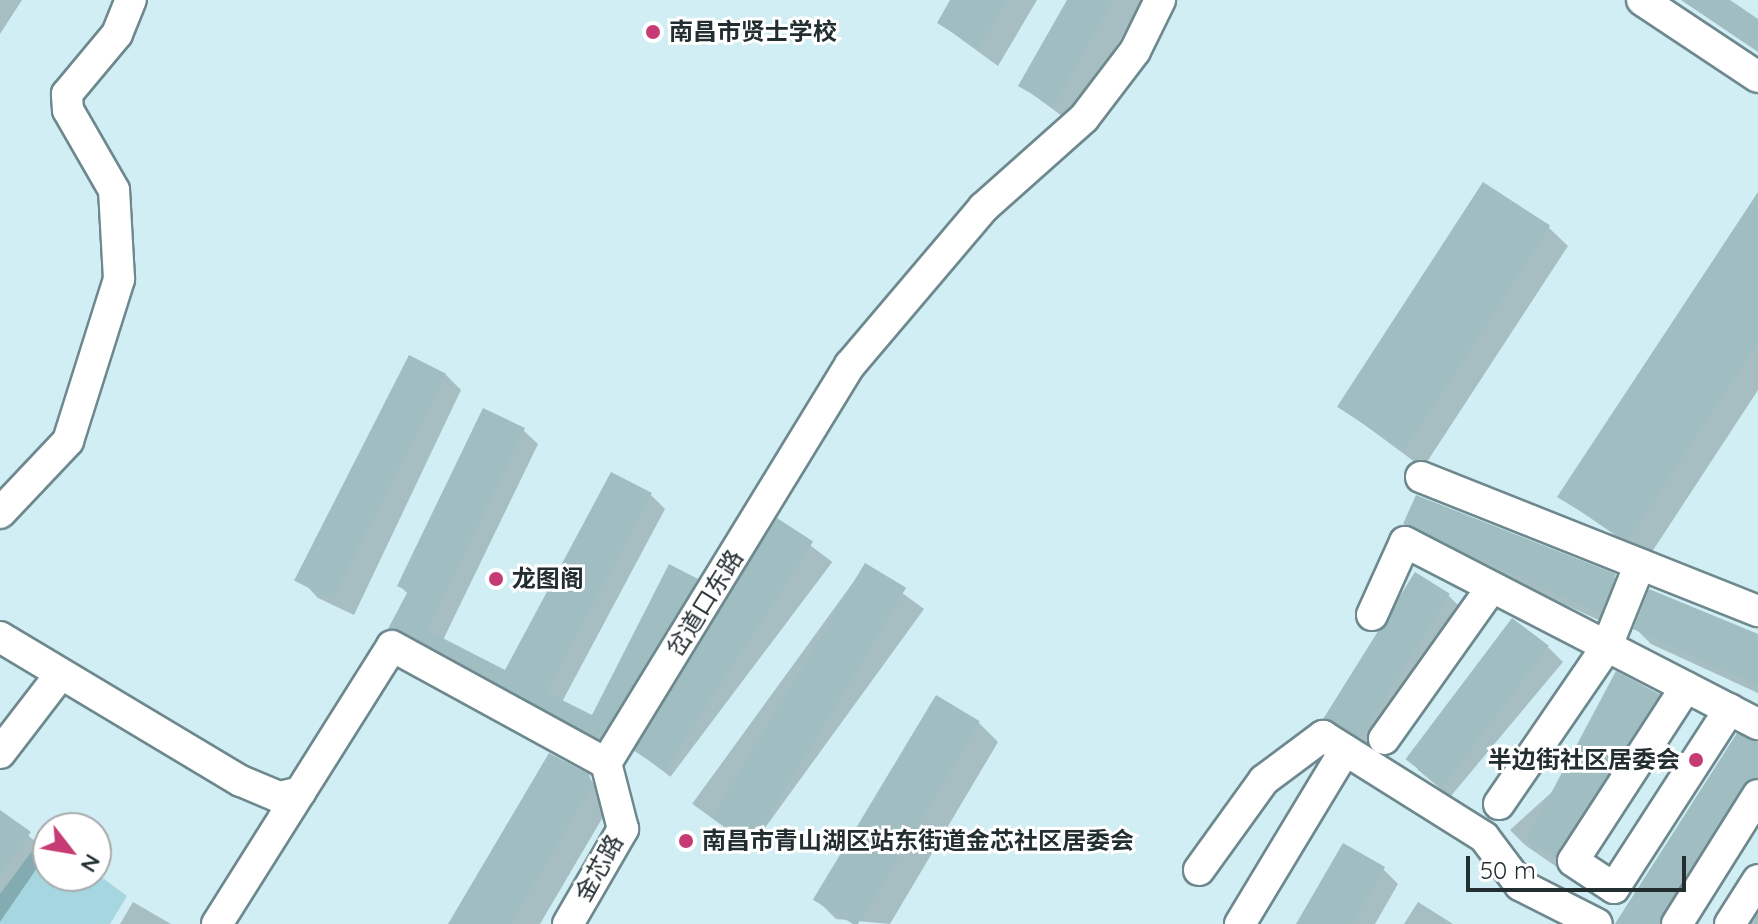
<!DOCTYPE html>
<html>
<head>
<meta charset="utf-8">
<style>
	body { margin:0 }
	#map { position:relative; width:1758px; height:924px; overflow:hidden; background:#d0eef3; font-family:Quicksand,"Noto Sans SC",sans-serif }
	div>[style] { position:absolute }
	.green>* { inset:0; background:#a6d6df }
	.shadow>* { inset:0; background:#0003; transform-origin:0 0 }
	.building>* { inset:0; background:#a0bdc2; transform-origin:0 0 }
	.roads { filter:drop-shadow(2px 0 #6e898e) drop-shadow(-2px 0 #6e898e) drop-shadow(0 2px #6e898e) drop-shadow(0 -2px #6e898e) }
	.minor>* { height:30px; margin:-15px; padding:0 15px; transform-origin:15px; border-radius:15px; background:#fff }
	.dots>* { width:22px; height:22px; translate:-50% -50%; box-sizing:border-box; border:4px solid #fff; border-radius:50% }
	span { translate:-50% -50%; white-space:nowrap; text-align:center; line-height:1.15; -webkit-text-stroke:6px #fff; paint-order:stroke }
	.poi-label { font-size:24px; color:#232e30; font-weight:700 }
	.left { translate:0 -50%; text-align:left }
	.right { translate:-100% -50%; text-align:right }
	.street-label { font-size:24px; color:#232e30 }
	.north { position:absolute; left:32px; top:812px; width:80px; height:80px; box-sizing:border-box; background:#fff; border:2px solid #a7abac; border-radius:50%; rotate:121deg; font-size:22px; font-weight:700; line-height:32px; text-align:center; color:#232e30 }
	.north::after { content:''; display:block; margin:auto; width:28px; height:36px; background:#c63b73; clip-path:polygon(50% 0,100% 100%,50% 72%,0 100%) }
	.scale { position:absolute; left:1466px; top:856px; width:220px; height:36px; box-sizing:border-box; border:4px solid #232e30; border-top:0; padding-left:10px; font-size:24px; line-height:28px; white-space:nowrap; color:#232e30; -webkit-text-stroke:6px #fff; paint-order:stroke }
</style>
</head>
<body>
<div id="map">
	<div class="green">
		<div style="clip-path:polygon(44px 835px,48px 876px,96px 873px,127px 896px,110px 924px,0 924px,0 894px)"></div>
	</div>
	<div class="shadow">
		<div style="clip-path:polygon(0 0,22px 0,0 34px)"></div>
		<div style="clip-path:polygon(953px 0,1037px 0,998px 66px,939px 23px)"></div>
		<div style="clip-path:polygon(1069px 0,1143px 0,1073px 124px,1021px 86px)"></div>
		<div style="clip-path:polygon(1681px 0,1726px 0,1758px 21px,1758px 52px)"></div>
		<div style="clip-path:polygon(1758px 195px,1758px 390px,1648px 558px,1560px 497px)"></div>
		<div style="clip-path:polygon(1548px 227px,1568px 246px,1423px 468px,1339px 406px)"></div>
		<div style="clip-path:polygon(446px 375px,461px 390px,354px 615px,318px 598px,303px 582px)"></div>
		<div style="clip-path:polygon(523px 430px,538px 444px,443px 640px,506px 673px,651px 495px,665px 509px,562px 702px,592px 718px,697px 581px,711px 595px,614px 752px,405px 643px,408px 594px,399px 585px)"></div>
		<div style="left:778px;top:521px;width:68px;height:269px;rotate:37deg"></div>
		<div style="clip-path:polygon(1406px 524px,1612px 574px,1627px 589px,1616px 628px,1421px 539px)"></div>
		<div style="left:865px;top:566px;width:73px;height:294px;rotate:36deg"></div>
		<div style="clip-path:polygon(1448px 595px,1463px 610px,1375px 751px,1341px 733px,1326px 718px)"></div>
		<div style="clip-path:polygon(1636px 629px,1758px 637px,1758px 693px,1651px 644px)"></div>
		<div style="clip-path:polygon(1548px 647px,1563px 662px,1450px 797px,1417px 769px)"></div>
		<div style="clip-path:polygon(1659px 695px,1674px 710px,1564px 872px,1525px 845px,1510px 830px)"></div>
		<div style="clip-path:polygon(978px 722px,998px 742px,890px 924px,836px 919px,817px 900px)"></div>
		<div style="clip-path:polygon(1737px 736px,1758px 745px,1758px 807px,1684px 924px,1615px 924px)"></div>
		<div style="clip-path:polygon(588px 776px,610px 805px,540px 924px,451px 924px)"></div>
		<div style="clip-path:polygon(0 812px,48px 852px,0 922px)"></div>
		<div style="clip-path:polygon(1383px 869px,1398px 884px,1375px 924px,1298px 924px)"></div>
		<div style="clip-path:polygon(133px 902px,171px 924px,120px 924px)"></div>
		<div style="clip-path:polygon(1418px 902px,1453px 924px,1404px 924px)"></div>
		<div style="clip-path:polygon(1758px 913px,1758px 924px,1751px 924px)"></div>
	</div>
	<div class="building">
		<div style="clip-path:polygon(950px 0,1007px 0,978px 48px,937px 23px)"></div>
		<div style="clip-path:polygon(1067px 0,1113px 0,1053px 106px,1018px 86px)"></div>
		<div style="clip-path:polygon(1682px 0,1730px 0,1758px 19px,1758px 50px)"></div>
		<div style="left:1483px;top:182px;width:80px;height:268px;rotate:33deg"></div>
		<div style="clip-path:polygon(1758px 192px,1758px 342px,1628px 540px,1557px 497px)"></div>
		<div style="left:409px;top:355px;width:42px;height:253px;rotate:27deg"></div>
		<div style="clip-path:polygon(483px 408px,525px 428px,427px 630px,505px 670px,611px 472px,652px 493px,546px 692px,592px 715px,669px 564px,698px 579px,600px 739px,388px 629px,408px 591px,397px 586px)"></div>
		<div style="clip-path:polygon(1416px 495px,1616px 574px,1600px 614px,1403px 524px)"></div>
		<div style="left:777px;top:518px;width:43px;height:273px;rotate:33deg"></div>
		<div style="left:865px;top:563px;width:48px;height:297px;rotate:31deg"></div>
		<div style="left:1415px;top:572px;width:41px;height:173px;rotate:32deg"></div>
		<div style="clip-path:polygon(1649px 589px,1758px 634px,1758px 686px,1633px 629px)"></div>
		<div style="left:1512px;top:618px;width:46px;height:177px;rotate:37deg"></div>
		<div style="left:1616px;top:671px;width:50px;height:192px;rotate:28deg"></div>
		<div style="left:936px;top:695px;width:51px;height:239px;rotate:31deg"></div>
		<div style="clip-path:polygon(1737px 733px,1758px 742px,1758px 777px,1743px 785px,1659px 924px,1615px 924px)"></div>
		<div style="clip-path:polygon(549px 753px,589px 774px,592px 785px,510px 924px,448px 924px)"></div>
		<div style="clip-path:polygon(0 810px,31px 832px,0 876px)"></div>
		<div style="clip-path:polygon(1343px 843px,1385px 867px,1352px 924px,1296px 924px)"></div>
	</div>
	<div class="roads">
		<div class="minor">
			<div style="left:1642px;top:0;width:139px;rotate:33.6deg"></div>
			<div style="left:1421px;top:477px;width:363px;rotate:21.7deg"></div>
			<div style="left:0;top:513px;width:99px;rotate:-46.6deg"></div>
			<div style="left:68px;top:441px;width:170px;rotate:-72.5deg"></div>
			<div style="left:119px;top:279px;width:89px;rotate:-93.2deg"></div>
			<div style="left:114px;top:190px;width:92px;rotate:-119.9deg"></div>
			<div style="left:68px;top:110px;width:16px;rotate:-94deg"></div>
			<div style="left:67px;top:94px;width:78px;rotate:-50.2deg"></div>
			<div style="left:117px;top:34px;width:37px;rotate:-68deg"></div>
			<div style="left:1372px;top:615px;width:80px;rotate:-65.7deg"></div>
			<div style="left:1405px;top:542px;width:397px;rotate:27.3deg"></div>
			<div style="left:0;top:637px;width:281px;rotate:30.9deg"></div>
			<div style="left:241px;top:781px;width:41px;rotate:22.8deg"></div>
			<div style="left:279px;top:797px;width:22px;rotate:-13deg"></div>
			<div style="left:1686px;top:687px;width:207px;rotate:123deg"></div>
			<div style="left:1573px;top:861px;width:49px;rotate:33.4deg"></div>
			<div style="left:1614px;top:888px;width:213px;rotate:-57.1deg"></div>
			<div style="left:1384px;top:739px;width:186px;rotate:-54.6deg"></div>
			<div style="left:0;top:753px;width:97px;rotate:-52.5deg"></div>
			<div style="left:1499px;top:804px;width:191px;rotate:-55.6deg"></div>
			<div style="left:1607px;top:646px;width:88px;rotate:-68.1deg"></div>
			<div style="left:1199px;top:870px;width:111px;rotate:-54.2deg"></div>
			<div style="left:1264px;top:780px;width:74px;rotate:-36.7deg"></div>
			<div style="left:1323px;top:736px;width:190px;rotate:32.1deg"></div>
			<div style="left:1484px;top:837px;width:60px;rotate:53.1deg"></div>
			<div style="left:1520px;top:885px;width:86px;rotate:26.9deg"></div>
			<div style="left:217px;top:924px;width:328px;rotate:-57.8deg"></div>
			<div style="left:392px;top:646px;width:244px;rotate:28.7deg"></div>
			<div style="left:606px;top:763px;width:467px;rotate:-58.5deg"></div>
			<div style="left:850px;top:365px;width:206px;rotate:-49.7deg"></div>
			<div style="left:983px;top:208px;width:135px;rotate:-41.7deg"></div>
			<div style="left:1084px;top:118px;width:84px;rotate:-52.7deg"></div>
			<div style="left:1135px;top:51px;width:57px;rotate:-63.9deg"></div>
			<div style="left:568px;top:924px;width:110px;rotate:-59.9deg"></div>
			<div style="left:623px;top:829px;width:68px;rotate:-104.4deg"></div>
			<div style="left:1240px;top:924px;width:203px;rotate:-58.9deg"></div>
			<div style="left:1677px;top:924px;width:152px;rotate:-57.9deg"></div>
			<div style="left:1730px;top:924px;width:52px;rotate:-57.5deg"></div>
		</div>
	</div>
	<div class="dots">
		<div style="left:653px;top:32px;background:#c63b73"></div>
		<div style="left:496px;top:579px;background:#c63b73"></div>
		<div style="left:1696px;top:760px;background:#c63b73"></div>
		<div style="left:686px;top:841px;background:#c63b73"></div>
	</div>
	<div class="poi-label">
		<span class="left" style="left:669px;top:32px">南昌市贤士学校</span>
		<span class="left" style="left:512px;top:579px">龙图阁</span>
		<span class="right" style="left:1680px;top:760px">半边街社区居委会</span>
		<span class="left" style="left:702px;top:841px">南昌市青山湖区站东街道金芯社区居委会</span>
	</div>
	<div class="street-label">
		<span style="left:705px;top:603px;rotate:-58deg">岔道口东路</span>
		<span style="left:599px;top:868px;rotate:-61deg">金芯路</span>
	</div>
	<div class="north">N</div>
	<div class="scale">50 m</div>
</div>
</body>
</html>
